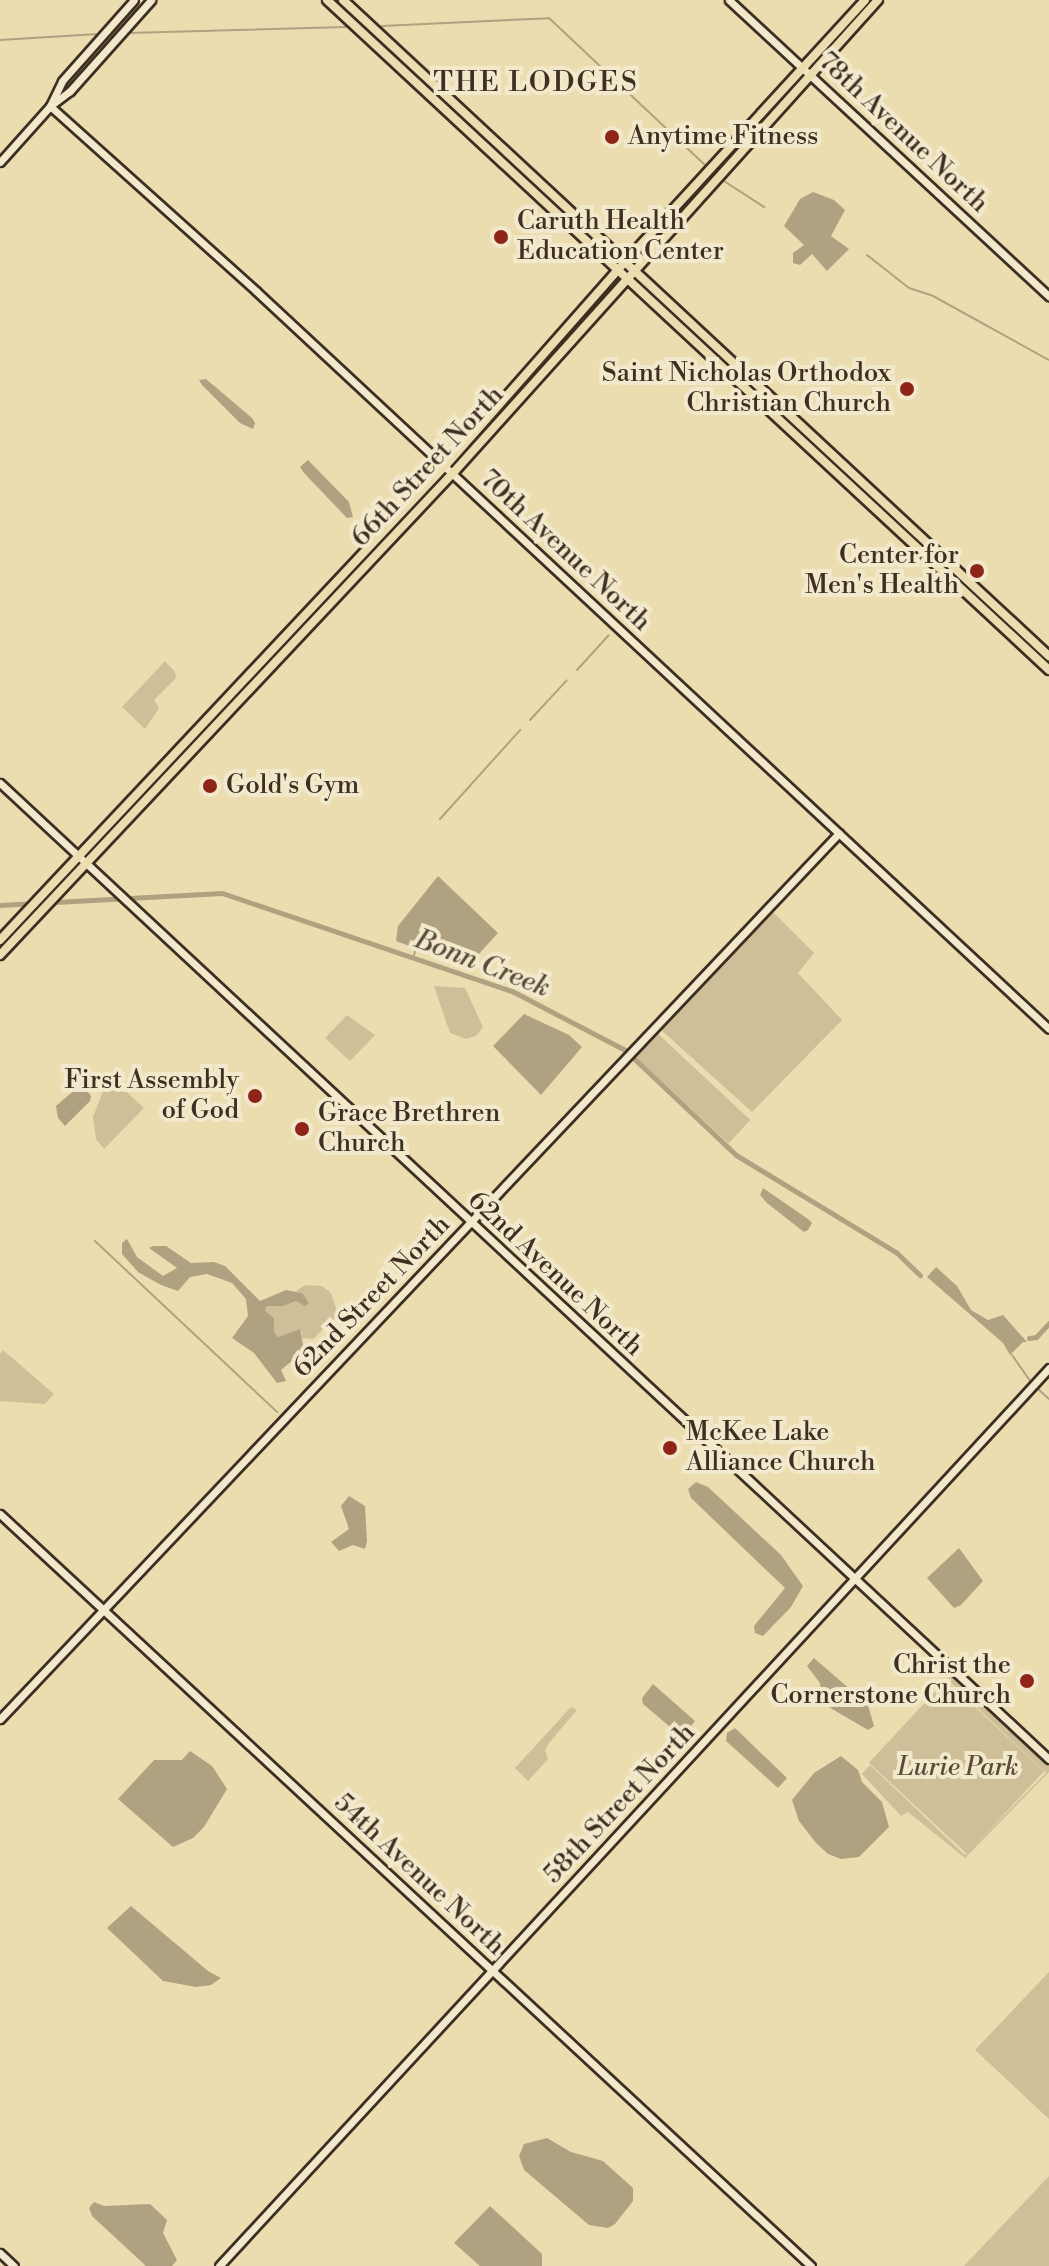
<!DOCTYPE html>
<html>
<head>
<meta charset="utf-8">
<style>
	body { margin:0 }
	#map { position:relative; width:1049px; height:2266px; overflow:hidden; background:#ebddb0; font-family:"Libre Bodoni",serif }
	div>[style] { position:absolute }
	.green>* { inset:0; background:#cebf98; transform-origin:0 0 }
	.water>* { inset:0; background:#b0a280 }
	.stream>* { height:2px; margin:-1px; padding:0 1px; transform-origin:1px; border-radius:1px; background:#b0a280 }
	.canal>* { height:5px; margin:-2.5px; padding:0 2.5px; transform-origin:2.5px; border-radius:2.5px; background:#b0a280 }
	.roads { filter:drop-shadow(2px 0 #3e2f22) drop-shadow(-2px 0 #3e2f22) drop-shadow(0 2px #3e2f22) drop-shadow(0 -2px #3e2f22) }
	.secondary>* { height:7px; margin:-3.5px; padding:0 3.5px; transform-origin:3.5px; border-radius:3.5px; background:#f2e9cc }
	.primary>* { height:8px; margin:-4px; padding:0 4px; transform-origin:4px; border-radius:4px; background:#ebddb0 }
	.dots>* { width:22px; height:22px; translate:-50% -50%; box-sizing:border-box; border:4px solid #f2e9cc; border-radius:50% }
	span { translate:-50% -50%; white-space:nowrap; text-align:center; line-height:1.15; -webkit-text-stroke:8px #f2e9cc; paint-order:stroke }
	.street-label { font-size:26px; color:#3e2f22 }
	.poi-label { font-size:26px; color:#3e2f22 }
	.left { translate:0 -50%; text-align:left }
	.right { translate:-100% -50%; text-align:right }
	.park-label { font-size:26px; color:#5b4c3a; font-style:italic }
	.neighbourhood-label { font-size:28px; color:#3e2f22; letter-spacing:2px }
	.water-label { font-size:28px; color:#5a4c3a; font-style:italic }
</style>
</head>
<body>
<div id="map">
	<div class="green">
		<div style="clip-path:polygon(181px 644px,165px 661px,175px 672px,176px 678px,154px 700px,159px 708px,145px 729px,122px 707px)"></div>
		<div style="clip-path:polygon(773px 912px,814px 953px,798px 973px,842px 1020px,752px 1112px,659px 1028px)"></div>
		<div style="clip-path:polygon(434px 986px,465px 988px,483px 1027px,476px 1036px,466px 1039px,450px 1033px)"></div>
		<div style="clip-path:polygon(347px 1015px,375px 1035px,350px 1061px,325px 1038px)"></div>
		<div style="left:656px;top:1032px;width:129px;height:32px;rotate:43deg"></div>
		<div style="clip-path:polygon(109px 1076px,144px 1108px,104px 1149px,96px 1139px,93px 1117px)"></div>
		<div style="clip-path:polygon(305px 1285px,322px 1286px,331px 1293px,340px 1320px,336px 1317px,313px 1339px,301px 1338px,302px 1332px,278px 1337px,274px 1332px,274px 1318px,265px 1312px,265px 1306px,283px 1306px,296px 1301px,302px 1293px,296px 1291px)"></div>
		<div style="clip-path:polygon(3px 1350px,54px 1394px,45px 1404px,0 1401px,0 1354px)"></div>
		<div style="clip-path:polygon(953px 1675px,1049px 1765px,1049px 1772px,965px 1858px,908px 1812px,901px 1816px,862px 1774px,870px 1765px,965px 1855px,1046px 1773px,947px 1679px)"></div>
		<div style="left:946px;top:1680px;width:134px;height:113px;rotate:43deg"></div>
		<div style="clip-path:polygon(571px 1707px,577px 1710px,549px 1743px,545px 1750px,548px 1759px,528px 1781px,515px 1768px)"></div>
		<div style="clip-path:polygon(1049px 1972px,1049px 2119px,975px 2050px)"></div>
		<div style="clip-path:polygon(1049px 2176px,1049px 2266px,964px 2266px)"></div>
	</div>
	<div class="water">
		<div style="clip-path:polygon(813px 192px,834px 200px,845px 210px,831px 236px,849px 249px,827px 271px,812px 254px,800px 265px,793px 263px,793px 253px,804px 245px,784px 226px,800px 199px)"></div>
		<div style="clip-path:polygon(206px 379px,252px 418px,255px 423px,253px 429px,240px 423px,202px 385px,199px 380px)"></div>
		<div style="clip-path:polygon(308px 460px,349px 502px,353px 517px,347px 518px,304px 473px,300px 467px)"></div>
		<div style="clip-path:polygon(438px 876px,498px 933px,467px 967px,396px 941px,398px 926px)"></div>
		<div style="clip-path:polygon(524px 1014px,569px 1035px,582px 1047px,541px 1095px,493px 1046px)"></div>
		<div style="clip-path:polygon(77px 1088px,85px 1088px,91px 1096px,90px 1101px,65px 1126px,58px 1118px,56px 1106px)"></div>
		<div style="clip-path:polygon(763px 1188px,808px 1219px,812px 1223px,808px 1230px,804px 1232px,767px 1203px,760px 1195px)"></div>
		<div style="clip-path:polygon(127px 1239px,137px 1257px,163px 1276px,177px 1268px,149px 1248px,153px 1246px,166px 1246px,191px 1263px,214px 1262px,225px 1266px,260px 1301px,286px 1290px,302px 1293px,309px 1303px,305px 1306px,296px 1301px,283px 1306px,266px 1306px,265px 1311px,274px 1318px,274px 1332px,278px 1337px,300px 1329px,307px 1366px,292px 1361px,281px 1370px,286px 1381px,277px 1383px,254px 1353px,232px 1338px,248px 1316px,246px 1299px,232px 1283px,207px 1274px,190px 1277px,178px 1291px,161px 1285px,138px 1272px,122px 1254px,122px 1243px)"></div>
		<div style="clip-path:polygon(936px 1267px,957px 1286px,971px 1310px,988px 1320px,1003px 1315px,1027px 1342px,1023px 1342px,1010px 1355px,1003px 1343px,927px 1277px)"></div>
		<div style="clip-path:polygon(696px 1482px,708px 1487px,781px 1555px,803px 1586px,791px 1607px,763px 1636px,755px 1633px,754px 1626px,785px 1588px,691px 1498px,688px 1489px)"></div>
		<div style="clip-path:polygon(349px 1496px,365px 1506px,367px 1541px,365px 1549px,353px 1545px,339px 1551px,331px 1542px,349px 1529px,341px 1506px)"></div>
		<div style="clip-path:polygon(959px 1548px,983px 1581px,961px 1605px,954px 1608px,927px 1578px)"></div>
		<div style="clip-path:polygon(814px 1658px,868px 1705px,874px 1726px,868px 1730px,822px 1703px,820px 1683px,807px 1666px)"></div>
		<div style="clip-path:polygon(653px 1684px,695px 1721px,682px 1737px,643px 1704px,642px 1698px)"></div>
		<div style="clip-path:polygon(735px 1728px,787px 1778px,778px 1788px,726px 1741px,727px 1733px)"></div>
		<div style="clip-path:polygon(190px 1751px,212px 1766px,227px 1789px,204px 1827px,193px 1838px,173px 1847px,118px 1799px,154px 1760px,182px 1760px)"></div>
		<div style="clip-path:polygon(841px 1756px,858px 1770px,862px 1782px,882px 1802px,889px 1827px,859px 1857px,841px 1859px,828px 1854px,816px 1843px,799px 1821px,792px 1800px,814px 1773px)"></div>
		<div style="clip-path:polygon(131px 1906px,208px 1971px,221px 1978px,211px 1985px,196px 1987px,163px 1981px,107px 1928px)"></div>
		<div style="clip-path:polygon(547px 2138px,571px 2152px,603px 2161px,633px 2188px,633px 2201px,615px 2224px,608px 2228px,589px 2225px,524px 2170px,519px 2156px,524px 2144px)"></div>
		<div style="clip-path:polygon(94px 2202px,104px 2206px,150px 2204px,167px 2220px,163px 2233px,177px 2260px,172px 2266px,146px 2266px,92px 2216px,89px 2208px)"></div>
		<div style="clip-path:polygon(490px 2206px,542px 2254px,542px 2266px,480px 2266px,454px 2243px)"></div>
	</div>
	<div class="stream">
		<div style="left:382px;top:26px;width:167px;rotate:-2.7deg"></div>
		<div style="left:549px;top:18px;width:214px;rotate:43.3deg"></div>
		<div style="left:128px;top:33px;width:218px;rotate:-1.6deg"></div>
		<div style="left:0;top:40px;width:98px;rotate:-3.5deg"></div>
		<div style="left:724px;top:181px;width:48px;rotate:33deg"></div>
		<div style="left:867px;top:255px;width:53px;rotate:38.2deg"></div>
		<div style="left:909px;top:288px;width:25px;rotate:18deg"></div>
		<div style="left:933px;top:296px;width:132px;rotate:28.9deg"></div>
		<div style="left:577px;top:670px;width:47px;rotate:-47.6deg"></div>
		<div style="left:530px;top:720px;width:54px;rotate:-47.2deg"></div>
		<div style="left:440px;top:819px;width:120px;rotate:-48deg"></div>
		<div style="left:413px;top:958px;width:10px;rotate:-73deg"></div>
		<div style="left:95px;top:1241px;width:250px;rotate:43.2deg"></div>
		<div style="left:1012px;top:1355px;width:33px;rotate:55deg"></div>
		<div style="left:1035px;top:1386px;width:19px;rotate:43deg"></div>
	</div>
	<div class="canal">
		<div style="left:0;top:905px;width:222px;rotate:-3.1deg"></div>
		<div style="left:222px;top:893px;width:306px;rotate:18.7deg"></div>
		<div style="left:512px;top:991px;width:127px;rotate:27.6deg"></div>
		<div style="left:625px;top:1050px;width:153px;rotate:43.4deg"></div>
		<div style="left:736px;top:1155px;width:188px;rotate:31.3deg"></div>
		<div style="left:897px;top:1253px;width:32px;rotate:44deg"></div>
		<div style="left:1029px;top:1338px;width:7px;rotate:-8deg"></div>
		<div style="left:1036px;top:1337px;width:19px;rotate:-47deg"></div>
	</div>
	<div class="roads">
		<div class="secondary">
			<div style="left:729px;top:0;width:436px;rotate:42.8deg"></div>
			<div style="left:51px;top:104px;width:25px;rotate:-64deg"></div>
			<div style="left:62px;top:81px;width:108px;rotate:-48.4deg"></div>
			<div style="left:50px;top:106px;width:277px;rotate:41.9deg"></div>
			<div style="left:256px;top:291px;width:1083px;rotate:42.94deg"></div>
			<div style="left:0;top:162px;width:75px;rotate:-48.2deg"></div>
			<div style="left:50px;top:106px;width:25px;rotate:-37deg"></div>
			<div style="left:70px;top:91px;width:122px;rotate:-48.3deg"></div>
			<div style="left:0;top:783px;width:1433px;rotate:42.94deg"></div>
			<div style="left:0;top:1514px;width:1106px;rotate:42.84deg"></div>
			<div style="left:0;top:1719px;width:1220px;rotate:-46.56deg"></div>
			<div style="left:0;top:2253px;width:19px;rotate:43deg"></div>
			<div style="left:219px;top:2266px;width:1223px;rotate:-47.25deg"></div>
		</div>
		<div class="primary">
			<div style="left:327px;top:0;width:985px;rotate:42.86deg"></div>
			<div style="left:343px;top:0;width:964px;rotate:42.9deg"></div>
			<div style="left:0;top:940px;width:650px;rotate:-46.81deg"></div>
			<div style="left:445px;top:466px;width:272px;rotate:-48.6deg"></div>
			<div style="left:625px;top:262px;width:355px;rotate:-47.5deg"></div>
			<div style="left:0;top:955px;width:661px;rotate:-46.78deg"></div>
			<div style="left:453px;top:473px;width:636px;rotate:-48.06deg"></div>
		</div>
	</div>
	<div class="dots">
		<div style="left:612px;top:137px;background:#8f2418"></div>
		<div style="left:501px;top:237px;background:#8f2418"></div>
		<div style="left:907px;top:389px;background:#8f2418"></div>
		<div style="left:977px;top:571px;background:#8f2418"></div>
		<div style="left:210px;top:786px;background:#8f2418"></div>
		<div style="left:255px;top:1096px;background:#8f2418"></div>
		<div style="left:302px;top:1129px;background:#8f2418"></div>
		<div style="left:670px;top:1448px;background:#8f2418"></div>
		<div style="left:1027px;top:1681px;background:#8f2418"></div>
	</div>
	<div class="street-label">
		<span style="left:903px;top:133px;rotate:43deg">78th Avenue North</span>
		<span style="left:428px;top:467px;rotate:-47deg">66th Street North</span>
		<span style="left:565px;top:551px;rotate:43deg">70th Avenue North</span>
		<span style="left:555px;top:1274px;rotate:43deg">62nd Avenue North</span>
		<span style="left:372px;top:1297px;rotate:-46deg">62nd Street North</span>
		<span style="left:620px;top:1804px;rotate:-47deg">58th Street North</span>
		<span style="left:419px;top:1875px;rotate:43deg">54th Avenue North</span>
	</div>
	<div class="poi-label">
		<span class="left" style="left:628px;top:137px">Anytime Fitness</span>
		<span class="left" style="left:517px;top:237px">Caruth Health<br>Education Center</span>
		<span class="right" style="left:891px;top:389px">Saint Nicholas Orthodox<br>Christian Church</span>
		<span class="right" style="left:959px;top:571px">Center for<br>Men's Health</span>
		<span class="left" style="left:226px;top:786px">Gold's Gym</span>
		<span class="right" style="left:239px;top:1096px">First Assembly<br>of God</span>
		<span class="left" style="left:318px;top:1129px">Grace Brethren<br>Church</span>
		<span class="left" style="left:686px;top:1448px">McKee Lake<br>Alliance Church</span>
		<span class="right" style="left:1011px;top:1681px">Christ the<br>Cornerstone Church</span>
	</div>
	<div class="park-label">
		<span style="left:958px;top:1768px">Lurie Park</span>
	</div>
	<div class="neighbourhood-label">
		<span style="left:536px;top:83px">THE LODGES</span>
	</div>
	<div class="water-label">
		<span style="left:482px;top:964px;rotate:21deg">Bonn Creek</span>
	</div>
</div>
</body>
</html>
